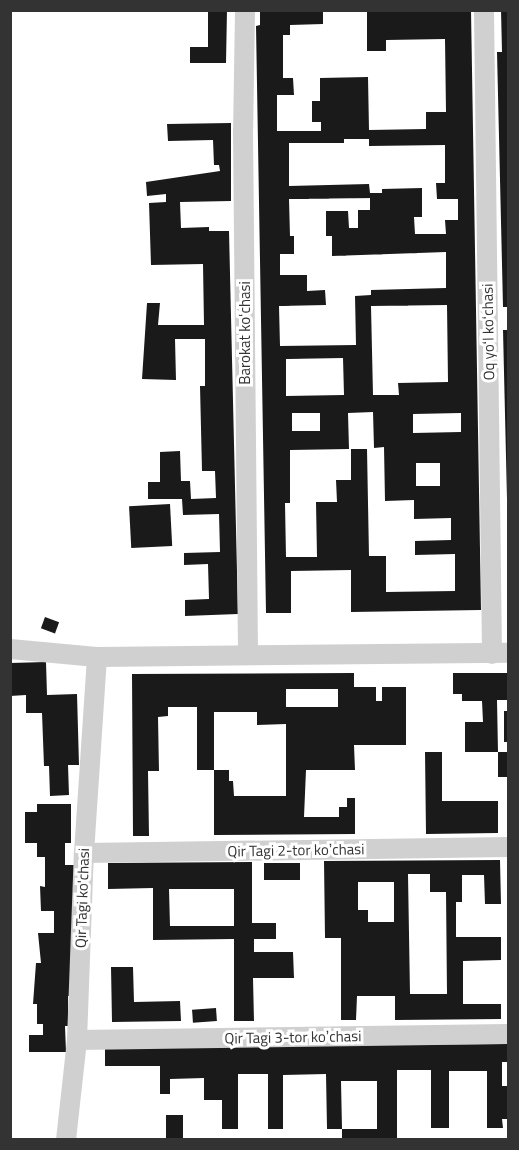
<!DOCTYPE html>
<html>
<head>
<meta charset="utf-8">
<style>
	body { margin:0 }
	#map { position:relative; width:519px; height:1150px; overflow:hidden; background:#fff; font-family:"Titillium Web",sans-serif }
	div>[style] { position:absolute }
	.building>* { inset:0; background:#1a1a1a; transform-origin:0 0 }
	.minor>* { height:20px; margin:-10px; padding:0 10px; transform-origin:10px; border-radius:10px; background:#d0d0d0 }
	span { translate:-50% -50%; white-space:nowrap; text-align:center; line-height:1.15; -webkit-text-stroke:6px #fff; paint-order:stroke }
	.street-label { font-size:15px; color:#333 }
	.frame { position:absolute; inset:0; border:12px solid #333; pointer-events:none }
</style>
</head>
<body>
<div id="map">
	<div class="building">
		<div style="clip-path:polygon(208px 10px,227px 10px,226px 63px,190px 63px,190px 47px,208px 47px)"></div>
		<div style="clip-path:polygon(evenodd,260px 10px,323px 10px,323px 24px,290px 25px,290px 35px,283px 35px,283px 78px,293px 78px,294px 95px,277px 95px,277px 131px,321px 131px,321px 122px,312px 122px,312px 101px,320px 101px,320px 78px,368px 77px,369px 130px,426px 129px,426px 112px,446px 112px,445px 39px,386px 40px,386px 51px,367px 51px,367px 10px,471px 10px,481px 610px,351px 612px,351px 570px,291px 571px,291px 613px,266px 613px,256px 26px,260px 25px,260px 10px,344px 139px,369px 139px,369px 146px,445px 145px,445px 183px,436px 183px,437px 199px,458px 199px,458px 220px,445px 220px,446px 234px,415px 234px,414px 217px,422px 217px,422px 188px,382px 189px,382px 193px,370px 193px,369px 184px,289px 186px,289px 143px,344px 143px,344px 139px,260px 10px,370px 198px,370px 210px,358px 210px,358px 228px,349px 228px,348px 211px,326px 211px,326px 236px,332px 236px,332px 256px,446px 252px,446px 288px,371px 290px,371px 295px,355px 296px,356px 345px,280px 346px,279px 306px,326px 305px,325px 290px,307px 291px,307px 275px,280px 275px,280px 254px,294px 254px,294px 236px,290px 236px,289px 199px,370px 198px,260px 10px,447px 305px,448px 382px,398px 383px,399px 395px,373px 395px,371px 306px,447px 305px,260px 10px,343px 358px,344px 395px,286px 396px,286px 359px,343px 358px,260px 10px,373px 412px,374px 448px,384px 447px,385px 501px,414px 500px,414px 519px,451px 518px,451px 540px,415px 541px,415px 555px,455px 554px,455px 591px,386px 592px,386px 556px,369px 556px,367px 449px,351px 449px,351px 480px,336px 480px,337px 502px,316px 502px,317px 557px,286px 557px,285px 503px,290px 503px,290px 450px,349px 449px,348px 413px,373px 412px,260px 10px,292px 413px,320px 413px,320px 431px,292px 431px,292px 413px,260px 10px,461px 413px,461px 432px,413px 433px,413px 414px,461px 413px,260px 10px,416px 463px,440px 463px,440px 486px,416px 486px,416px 463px)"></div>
		<div style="clip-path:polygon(501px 10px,508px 10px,508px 307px,503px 307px,497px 52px,502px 52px)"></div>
		<div style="clip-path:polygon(231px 123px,231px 201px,180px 202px,181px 228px,209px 227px,209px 231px,229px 231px,238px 614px,185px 616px,185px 600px,209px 599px,208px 564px,184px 565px,184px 553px,220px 552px,219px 514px,183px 515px,182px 499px,148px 499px,148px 482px,160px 482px,160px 452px,180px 451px,181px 481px,190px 481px,191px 499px,216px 498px,215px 471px,202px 471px,200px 386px,205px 386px,205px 339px,175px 339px,176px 380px,142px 379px,147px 303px,160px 303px,158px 325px,204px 325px,203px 264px,151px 265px,149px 203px,166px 202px,166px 194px,147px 196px,146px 182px,220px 171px,219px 165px,214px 165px,213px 140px,168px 141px,167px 124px)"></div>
		<div style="clip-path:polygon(503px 330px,508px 330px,508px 499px,507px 499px)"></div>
		<div style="left:170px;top:504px;width:42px;height:41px;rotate:87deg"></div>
		<div style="left:45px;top:617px;width:15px;height:12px;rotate:20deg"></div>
		<div style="clip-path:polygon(46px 662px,47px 695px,77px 694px,79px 765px,68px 765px,69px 795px,50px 796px,49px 766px,44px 766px,42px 713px,26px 713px,26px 695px,10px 696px,10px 663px)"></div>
		<div style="clip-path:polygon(evenodd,354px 673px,354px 687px,376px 687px,376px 701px,382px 701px,382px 687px,406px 687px,406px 745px,354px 745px,355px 770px,306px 770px,304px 817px,339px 817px,339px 807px,347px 807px,347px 798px,355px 798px,355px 834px,214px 835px,214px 770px,229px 770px,229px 781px,233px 781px,234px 796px,286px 796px,286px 724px,257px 725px,257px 712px,214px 712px,214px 770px,197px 770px,197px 707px,168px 707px,168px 716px,158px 717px,159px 771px,148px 771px,149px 836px,133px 836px,132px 674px,354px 673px,286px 689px,338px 689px,338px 707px,286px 707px,286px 689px)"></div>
		<div style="clip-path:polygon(453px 673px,508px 673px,508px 700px,497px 700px,498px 752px,465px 752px,465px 722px,483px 722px,482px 701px,462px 701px,462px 694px,453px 694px)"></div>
		<div style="left:504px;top:711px;width:4px;height:31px"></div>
		<div style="clip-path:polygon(425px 752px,442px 752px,442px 801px,498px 801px,498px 833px,426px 834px)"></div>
		<div style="left:498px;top:752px;width:10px;height:25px"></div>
		<div style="clip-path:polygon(37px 804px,71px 804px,71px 843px,65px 843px,65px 865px,74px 865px,74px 951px,72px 996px,68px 996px,68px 1026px,65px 1026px,66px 1052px,29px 1052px,29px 1035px,43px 1035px,43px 1024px,37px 1024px,37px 1004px,33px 1004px,36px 963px,41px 963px,38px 933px,54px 933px,54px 911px,41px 911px,40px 886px,45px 887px,45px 857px,37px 857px,37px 843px,25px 843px,25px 812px,37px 812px)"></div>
		<div style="clip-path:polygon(evenodd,500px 860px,501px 904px,485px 904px,484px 875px,462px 875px,462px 902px,456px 902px,456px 937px,501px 937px,501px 960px,463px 961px,463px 1004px,501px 1004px,501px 1019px,395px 1020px,395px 996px,357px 996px,356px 1020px,341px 1020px,341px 938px,325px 938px,324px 861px,500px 860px,408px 874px,430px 874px,430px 892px,446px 892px,447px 994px,410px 994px,408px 874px,500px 860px,358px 882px,394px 882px,394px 922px,368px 922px,368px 910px,358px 910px,358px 882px)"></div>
		<div style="clip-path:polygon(evenodd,252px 862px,252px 923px,276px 923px,276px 939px,254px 939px,254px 952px,293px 952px,294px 978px,253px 978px,254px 1021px,234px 1021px,234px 939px,153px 940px,153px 888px,108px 889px,108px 863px,252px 862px,169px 889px,234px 889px,234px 926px,170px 926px,169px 889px)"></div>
		<div style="left:264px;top:863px;width:36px;height:17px"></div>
		<div style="clip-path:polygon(111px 967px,133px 967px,134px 1002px,180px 1001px,181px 1021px,112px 1022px)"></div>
		<div style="left:216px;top:1008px;width:13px;height:24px;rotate:86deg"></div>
		<div style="clip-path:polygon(508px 1044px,508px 1062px,502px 1062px,502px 1086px,508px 1086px,508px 1119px,502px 1119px,503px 1128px,487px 1128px,487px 1071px,449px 1071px,449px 1128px,431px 1128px,431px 1070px,397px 1070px,397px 1140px,342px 1140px,342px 1129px,377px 1129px,377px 1081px,341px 1081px,342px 1129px,327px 1129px,326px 1074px,283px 1075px,283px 1129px,268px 1129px,268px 1074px,238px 1074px,238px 1129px,222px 1129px,222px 1100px,204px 1100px,204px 1078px,170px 1079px,170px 1094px,160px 1094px,160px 1066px,105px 1066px,105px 1046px)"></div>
		<div style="left:166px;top:1115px;width:17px;height:25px"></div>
	</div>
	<div class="minor">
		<div style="left:245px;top:10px;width:121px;rotate:90.9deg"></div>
		<div style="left:243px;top:131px;width:524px;rotate:89.45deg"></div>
		<div style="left:484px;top:10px;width:644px;rotate:89.29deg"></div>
		<div style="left:10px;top:649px;width:87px;rotate:5.3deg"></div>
		<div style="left:97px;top:657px;width:411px;rotate:-0.6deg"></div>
		<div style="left:84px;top:853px;width:424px;rotate:-0.8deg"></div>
		<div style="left:77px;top:1040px;width:431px;rotate:-0.8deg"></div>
		<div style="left:66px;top:1140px;width:101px;rotate:-83.7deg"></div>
		<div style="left:77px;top:1040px;width:187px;rotate:-87.9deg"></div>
		<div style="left:84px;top:853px;width:196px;rotate:-86.2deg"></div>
	</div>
	<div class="street-label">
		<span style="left:488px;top:332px;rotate:-91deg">Oq yoʻl koʻchasi</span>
		<span style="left:245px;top:333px;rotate:-90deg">Barokat koʻchasi</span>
		<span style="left:296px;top:850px;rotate:-1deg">Qir Tagi 2-tor koʼchasi</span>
		<span style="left:82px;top:898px;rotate:-88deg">Qir Tagi ko'chasi</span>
		<span style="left:293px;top:1037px;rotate:-1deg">Qir Tagi 3-tor koʼchasi</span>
	</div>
	<div class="frame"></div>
</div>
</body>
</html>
